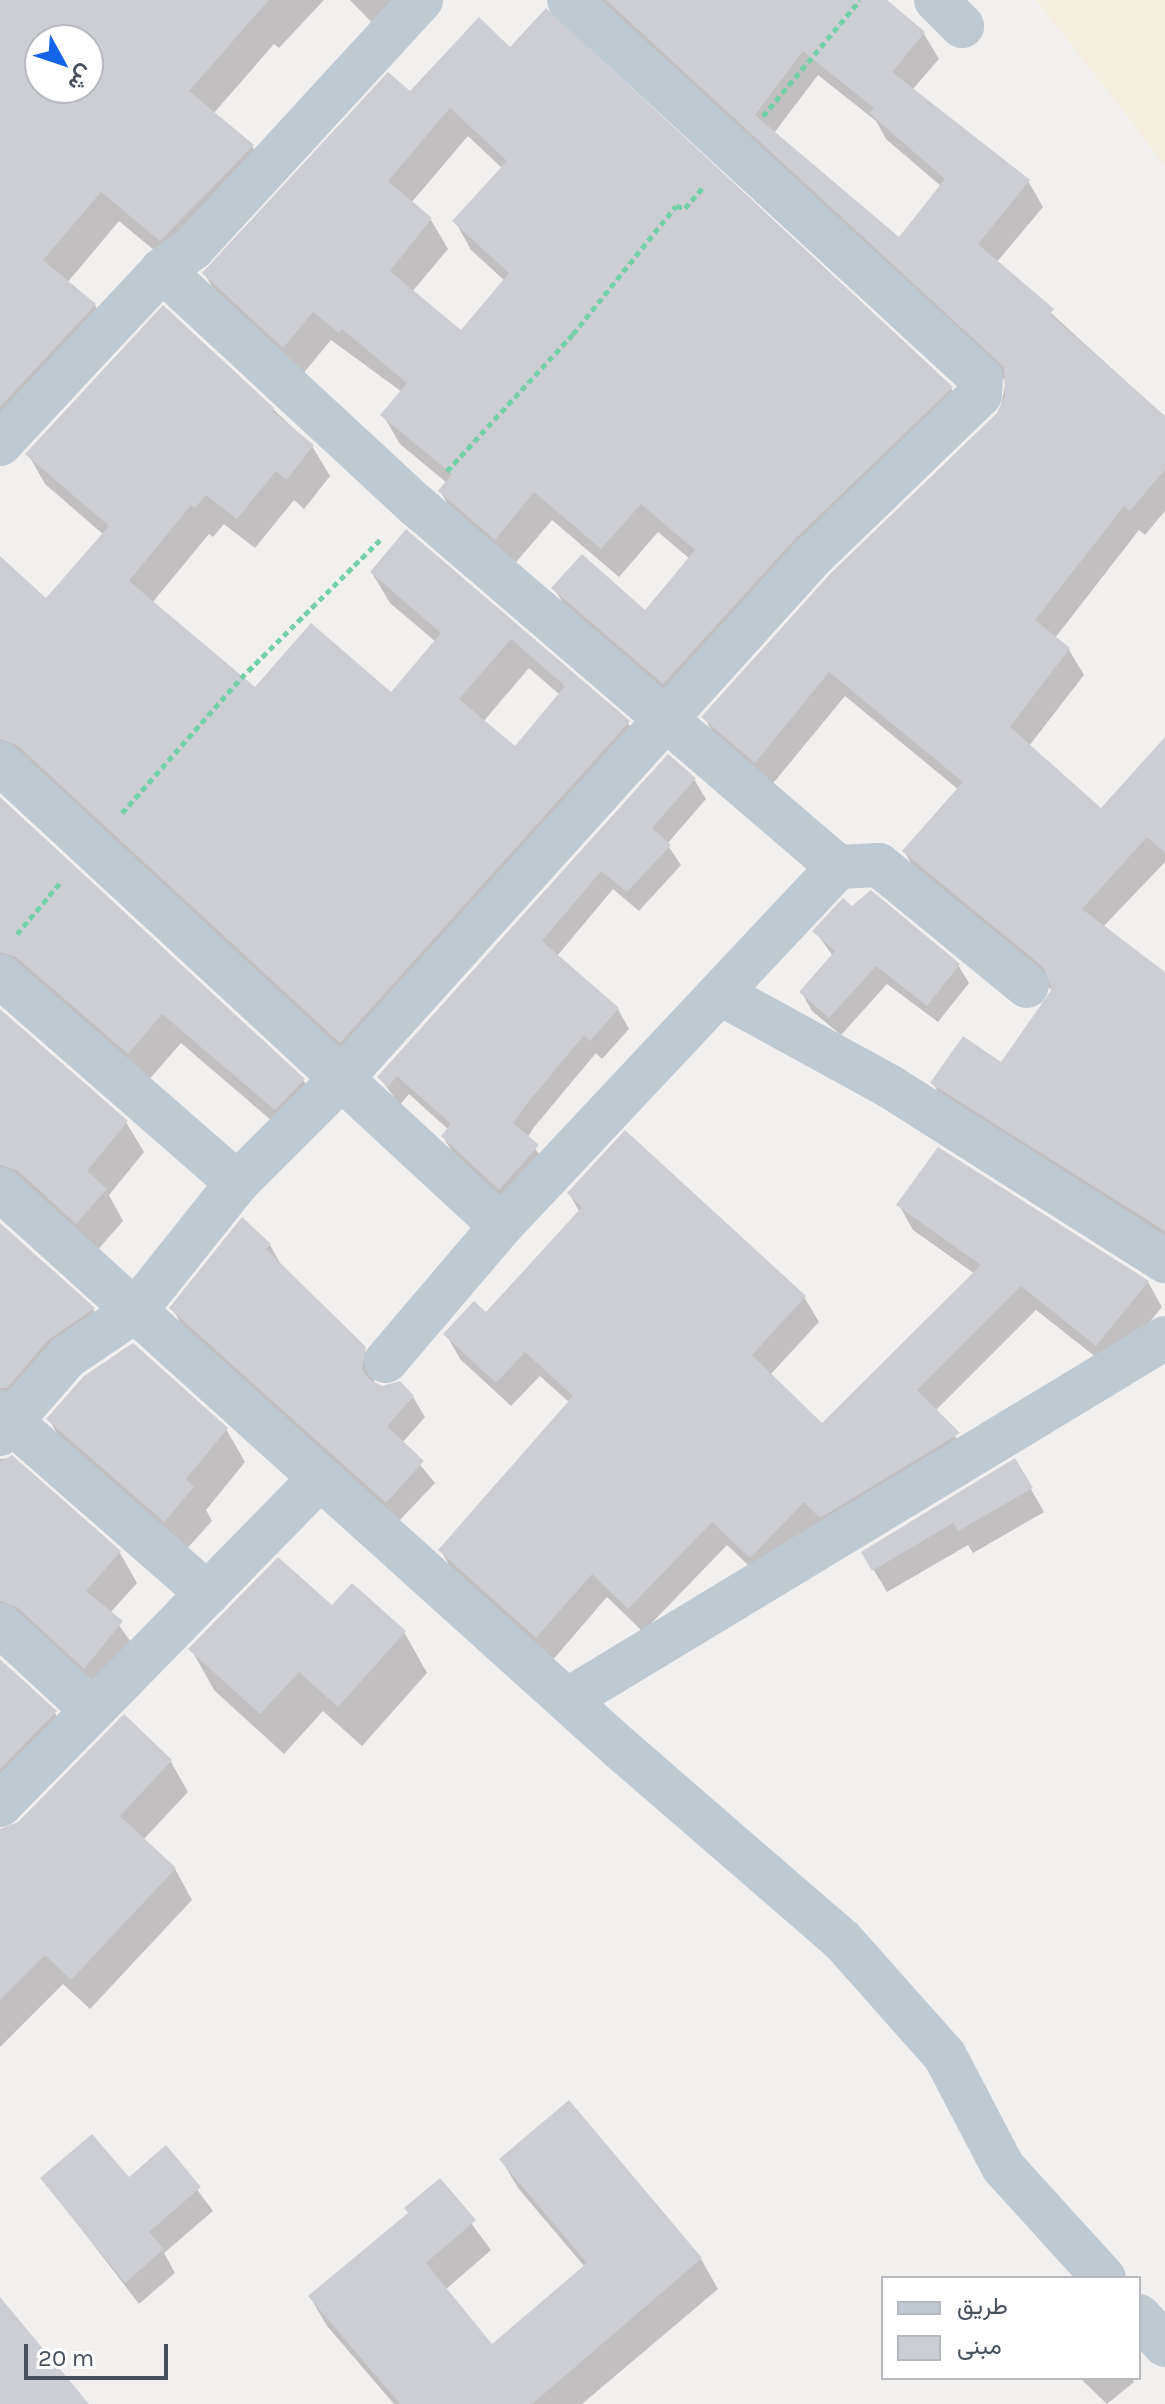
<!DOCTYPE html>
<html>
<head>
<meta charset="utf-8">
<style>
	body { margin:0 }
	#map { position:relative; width:1165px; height:2404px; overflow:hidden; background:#f2efef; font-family:Karla,Vazirmatn,sans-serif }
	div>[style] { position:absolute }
	.sand>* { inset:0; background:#f3eee0 }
	.shadow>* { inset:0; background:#0003 }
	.building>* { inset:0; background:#ccced4 }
	.path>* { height:5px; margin-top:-2.5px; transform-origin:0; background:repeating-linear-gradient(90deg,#73d0a7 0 6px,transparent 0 10px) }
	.minor>* { height:44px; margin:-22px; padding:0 22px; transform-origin:22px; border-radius:22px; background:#bfc9d2 }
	span { translate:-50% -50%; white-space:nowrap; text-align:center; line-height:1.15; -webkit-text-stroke:8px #fff; paint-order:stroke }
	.legend { position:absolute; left:881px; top:2276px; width:260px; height:104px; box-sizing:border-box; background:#fff; border:2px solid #b5b9be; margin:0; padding:10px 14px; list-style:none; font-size:24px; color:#47515d }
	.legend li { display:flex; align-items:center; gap:16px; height:40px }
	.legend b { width:40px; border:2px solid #b5b9be }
	.north { position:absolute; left:24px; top:24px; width:80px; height:80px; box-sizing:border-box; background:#fff; border:2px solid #b5b9be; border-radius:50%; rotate:130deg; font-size:22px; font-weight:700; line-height:32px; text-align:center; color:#47515d }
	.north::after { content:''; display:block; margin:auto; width:28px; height:36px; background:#1364e8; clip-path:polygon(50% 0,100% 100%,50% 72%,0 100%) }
	.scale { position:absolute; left:24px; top:2344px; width:144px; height:36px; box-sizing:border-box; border:4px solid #47515d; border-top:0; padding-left:10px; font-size:24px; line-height:28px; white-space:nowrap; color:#47515d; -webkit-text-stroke:6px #fff; paint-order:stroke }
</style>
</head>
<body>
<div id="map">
	<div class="sand">
		<div style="clip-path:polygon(1036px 0,1165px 0,1165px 167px,1135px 126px)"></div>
	</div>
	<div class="shadow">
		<div style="clip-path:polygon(evenodd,0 0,324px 0,279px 48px,274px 44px,213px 114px,252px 146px,270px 177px,178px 270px,119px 221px,67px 283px,95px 305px,112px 336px,0 459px,0 0,40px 40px,88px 40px,88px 88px,40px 88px,40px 40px)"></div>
		<div style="clip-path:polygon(350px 0,439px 0,391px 42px)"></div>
		<div style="clip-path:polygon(evenodd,573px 0,884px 0,924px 34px,939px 59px,912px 90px,1028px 181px,1043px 207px,996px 263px,1165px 417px,1165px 511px,1145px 535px,1139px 530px,1055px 638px,1069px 650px,1084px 675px,1029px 746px,1101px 810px,1165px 774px,1165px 862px,1103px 927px,1165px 973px,1165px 1246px,947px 1108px,933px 1083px,1001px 1064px,1053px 991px,919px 877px,904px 851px,959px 790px,845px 696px,770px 787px,718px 742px,704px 717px,999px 414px,1006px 381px,603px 7px,573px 0,818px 75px,876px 121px,886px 139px,942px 187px,899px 240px,774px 133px,818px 75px)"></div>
		<div style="clip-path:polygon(evenodd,510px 50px,951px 388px,968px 417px,681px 712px,571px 617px,554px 588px,645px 613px,690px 559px,658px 532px,619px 577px,552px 520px,512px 567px,457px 520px,440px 491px,447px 483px,400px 444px,383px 415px,402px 392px,331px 340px,301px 376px,221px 302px,204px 273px,410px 94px,510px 50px,468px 136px,503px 169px,455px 221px,471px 250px,505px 281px,461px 333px,412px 292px,448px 249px,431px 220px,411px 203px,468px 136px)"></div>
		<div style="clip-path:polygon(evenodd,273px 409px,312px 446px,330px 476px,304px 509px,294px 500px,255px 548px,224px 524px,213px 537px,209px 534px,152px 603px,255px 690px,391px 694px,436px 642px,390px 603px,372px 573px,406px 532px,628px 723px,646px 753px,358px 1072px,0 776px,0 559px,46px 601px,104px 535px,45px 484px,28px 454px,273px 409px,529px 668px,560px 695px,515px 748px,483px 722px,529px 668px)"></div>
		<div style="clip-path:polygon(694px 779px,706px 799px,667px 844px,681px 865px,639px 911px,613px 889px,557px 956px,618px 1009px,629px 1029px,602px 1059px,596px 1053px,535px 1126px,527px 1138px,548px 1166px,511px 1208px,455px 1156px,443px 1137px,449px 1130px,409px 1094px,400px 1105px,379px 1077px)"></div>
		<div style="clip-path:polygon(0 800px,304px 1081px,321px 1111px,293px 1139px,181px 1043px,146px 1083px,0 993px)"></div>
		<div style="clip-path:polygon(815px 931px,958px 965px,969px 983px,938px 1022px,887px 984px,841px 1035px,812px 1011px,802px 993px,833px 956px)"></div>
		<div style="clip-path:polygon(0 1012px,126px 1122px,144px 1152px,109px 1195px,123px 1221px,95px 1253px,0 1206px)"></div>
		<div style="clip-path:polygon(569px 1193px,804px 1297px,819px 1322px,770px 1375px,822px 1426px,975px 1274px,913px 1230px,899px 1205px,1148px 1282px,1162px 1307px,1111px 1369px,1036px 1310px,935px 1411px,972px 1458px,765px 1581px,727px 1545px,643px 1632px,607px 1597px,551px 1662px,455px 1575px,441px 1551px,570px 1403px,540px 1376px,511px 1406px,460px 1359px,446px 1334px,486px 1314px,580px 1213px)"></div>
		<div style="clip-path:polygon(0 1225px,93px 1309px,110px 1339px,0 1425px)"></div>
		<div style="clip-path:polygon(270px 1245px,281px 1265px,364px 1349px,376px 1370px,374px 1384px,413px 1397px,425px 1417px,402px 1443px,435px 1483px,398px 1522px,184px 1329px,172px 1308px)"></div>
		<div style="clip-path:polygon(49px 1419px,226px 1429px,245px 1462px,206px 1510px,212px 1521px,183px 1553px,67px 1452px)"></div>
		<div style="clip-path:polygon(11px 1458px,120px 1553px,137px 1583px,110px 1613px,139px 1653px,103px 1698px,0 1637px,0 1459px)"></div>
		<div style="clip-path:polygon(1015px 1461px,1044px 1512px,973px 1553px,968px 1545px,887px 1592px,863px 1552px)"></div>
		<div style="clip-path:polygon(332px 1608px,404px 1632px,427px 1673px,362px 1746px,323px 1711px,284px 1754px,214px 1690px,191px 1649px)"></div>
		<div style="clip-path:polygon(0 1662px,55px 1713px,73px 1743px,0 1801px)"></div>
		<div style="clip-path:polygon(124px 1717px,171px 1762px,188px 1792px,143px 1840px,175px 1869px,192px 1900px,90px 2009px,63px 1984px,0 2047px,0 1841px)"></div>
		<div style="clip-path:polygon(569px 2103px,701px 2259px,718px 2289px,582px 2404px,394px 2404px,327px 2326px,310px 2297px,410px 2215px,440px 2181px,491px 2250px,445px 2290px,492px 2346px,585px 2267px,518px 2188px,501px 2159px)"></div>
		<div style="clip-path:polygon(166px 2148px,213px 2211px,164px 2253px,175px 2273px,139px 2304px,42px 2178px,129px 2180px)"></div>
		<div style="clip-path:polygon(1080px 2378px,1132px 2378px,1134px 2382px,1107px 2404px)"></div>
	</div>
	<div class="building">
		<div style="clip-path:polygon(evenodd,0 0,269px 0,189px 91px,254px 145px,160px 241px,101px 192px,43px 260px,96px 304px,0 407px,0 0,40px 40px,88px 40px,88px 88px,40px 88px,40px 40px)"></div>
		<div style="clip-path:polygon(evenodd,606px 0,887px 0,925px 32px,892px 72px,1030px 180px,978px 244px,1054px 309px,1050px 314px,1165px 416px,1165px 469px,1130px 511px,1124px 506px,1035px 620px,1070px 648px,1010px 727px,1101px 808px,1165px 737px,1165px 853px,1147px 837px,1082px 909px,1165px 972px,1165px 1231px,930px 1083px,963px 1036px,1001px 1062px,1052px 989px,1043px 967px,902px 851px,963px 782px,829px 672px,755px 763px,701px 717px,830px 574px,997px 413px,1005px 396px,1004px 367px,606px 0,803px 51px,874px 108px,869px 113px,945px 179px,899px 237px,755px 115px,803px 51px)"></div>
		<div style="clip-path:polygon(evenodd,546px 8px,953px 387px,795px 539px,663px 684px,551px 588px,582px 554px,645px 610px,695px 550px,641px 504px,601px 549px,534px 492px,495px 540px,438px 491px,452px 474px,380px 415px,407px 383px,342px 329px,339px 333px,313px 312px,283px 348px,202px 273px,388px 72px,410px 91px,479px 17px,510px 47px,546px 8px,450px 108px,507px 161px,452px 221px,509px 273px,461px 330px,390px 271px,432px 218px,388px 181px,450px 108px)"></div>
		<div style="clip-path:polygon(evenodd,163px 305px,274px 408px,272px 411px,314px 445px,286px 480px,276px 471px,237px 519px,206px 495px,195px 508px,191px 505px,129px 581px,255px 687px,311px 623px,391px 692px,441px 633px,370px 572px,406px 529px,630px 721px,340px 1043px,17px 745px,0 739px,0 556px,46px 598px,109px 526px,25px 454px,163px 305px,511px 639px,565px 686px,515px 746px,459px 699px,511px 639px)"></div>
		<div style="clip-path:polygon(668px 754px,696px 778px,652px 828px,671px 845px,627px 892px,601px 871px,542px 941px,619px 1008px,590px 1041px,584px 1035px,525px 1106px,513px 1123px,539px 1145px,499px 1190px,441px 1136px,451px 1124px,397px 1076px,388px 1087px,377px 1077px)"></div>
		<div style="clip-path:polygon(0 797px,305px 1079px,275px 1110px,162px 1014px,128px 1054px,16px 957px,0 952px)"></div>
		<div style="clip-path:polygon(871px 890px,960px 964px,927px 1006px,876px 966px,829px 1018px,799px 992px,835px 951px,812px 931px,843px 898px,852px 906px)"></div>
		<div style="clip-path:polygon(0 1009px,128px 1121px,87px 1171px,107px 1189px,76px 1224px,17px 1170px,0 1165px)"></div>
		<div style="clip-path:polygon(625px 1130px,806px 1296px,752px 1355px,822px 1423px,981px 1265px,896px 1205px,938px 1147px,1149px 1281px,1096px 1346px,1021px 1286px,917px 1390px,960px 1433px,820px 1518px,804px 1502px,750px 1558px,712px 1522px,628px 1609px,592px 1574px,536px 1638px,438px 1550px,573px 1396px,525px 1352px,496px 1383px,443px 1334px,474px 1301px,486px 1312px,582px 1207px,567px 1193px)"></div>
		<div style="clip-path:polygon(242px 1217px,271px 1244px,266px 1249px,366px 1347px,362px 1369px,369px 1379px,382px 1386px,400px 1381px,414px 1396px,387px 1426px,424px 1461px,386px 1503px,169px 1308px)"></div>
		<div style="clip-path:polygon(0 1223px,95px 1308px,48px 1340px,7px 1388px,0 1388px)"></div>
		<div style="clip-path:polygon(133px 1343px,228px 1428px,186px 1479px,194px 1487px,164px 1522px,46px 1419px,84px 1376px)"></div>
		<div style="clip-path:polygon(12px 1455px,121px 1551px,86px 1591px,123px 1621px,84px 1669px,17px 1607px,0 1601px,0 1462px)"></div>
		<div style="clip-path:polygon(1015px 1458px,1033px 1488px,958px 1531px,953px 1523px,872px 1571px,861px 1552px)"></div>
		<div style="clip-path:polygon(278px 1557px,332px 1605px,352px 1583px,406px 1631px,338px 1707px,299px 1672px,260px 1714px,188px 1649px)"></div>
		<div style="clip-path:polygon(0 1659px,57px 1711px,0 1769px)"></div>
		<div style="clip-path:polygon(124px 1714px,172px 1760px,120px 1816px,176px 1868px,71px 1980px,45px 1955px,0 2000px,0 1829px,18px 1822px)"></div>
		<div style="clip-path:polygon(569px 2100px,702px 2258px,532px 2404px,400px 2404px,308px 2296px,408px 2213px,404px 2208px,440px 2178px,476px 2220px,426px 2263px,492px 2344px,587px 2263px,499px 2159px)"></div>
		<div style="clip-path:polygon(92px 2134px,129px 2177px,166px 2145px,201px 2187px,149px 2232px,164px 2249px,125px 2283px,40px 2178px)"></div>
		<div style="clip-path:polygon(0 2297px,89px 2404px,0 2404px)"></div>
	</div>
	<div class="path">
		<div style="left:763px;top:116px;width:151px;rotate:-50.1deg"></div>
		<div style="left:447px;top:471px;width:186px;rotate:-47.4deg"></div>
		<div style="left:573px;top:334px;width:164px;rotate:-51.2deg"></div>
		<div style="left:676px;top:206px;width:9px;rotate:13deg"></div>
		<div style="left:685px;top:208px;width:28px;rotate:-49deg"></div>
		<div style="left:122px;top:813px;width:180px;rotate:-48.6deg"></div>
		<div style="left:241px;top:678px;width:199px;rotate:-44.8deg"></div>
		<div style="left:17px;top:934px;width:67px;rotate:-49.9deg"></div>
	</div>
	<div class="minor">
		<div style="left:936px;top:0;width:37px;rotate:45deg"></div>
		<div style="left:162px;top:270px;width:346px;rotate:42.8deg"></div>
		<div style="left:416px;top:505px;width:556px;rotate:40.62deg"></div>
		<div style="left:838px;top:867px;width:41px;rotate:-2.8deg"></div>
		<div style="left:879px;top:865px;width:191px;rotate:39.3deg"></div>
		<div style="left:0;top:444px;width:238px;rotate:-47deg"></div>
		<div style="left:162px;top:270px;width:38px;rotate:-35deg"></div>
		<div style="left:193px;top:248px;width:337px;rotate:-47.4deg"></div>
		<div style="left:0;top:763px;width:682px;rotate:42.74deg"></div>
		<div style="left:0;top:976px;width:315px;rotate:41.1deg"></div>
		<div style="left:721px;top:994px;width:192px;rotate:28.7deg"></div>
		<div style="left:889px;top:1086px;width:327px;rotate:32.4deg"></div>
		<div style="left:0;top:1189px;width:835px;rotate:42.04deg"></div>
		<div style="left:620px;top:1748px;width:294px;rotate:40.9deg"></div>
		<div style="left:842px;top:1940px;width:155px;rotate:48.4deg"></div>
		<div style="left:945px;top:2056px;width:125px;rotate:62.4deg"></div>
		<div style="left:1003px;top:2167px;width:150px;rotate:47.7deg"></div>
		<div style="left:386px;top:1361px;width:177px;rotate:-49.6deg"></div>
		<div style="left:501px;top:1226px;width:492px;rotate:-46.8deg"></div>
		<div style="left:0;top:1412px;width:276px;rotate:41.2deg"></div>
		<div style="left:0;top:1434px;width:102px;rotate:-49deg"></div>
		<div style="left:67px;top:1357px;width:82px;rotate:-34.1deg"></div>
		<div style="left:135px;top:1311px;width:164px;rotate:-51.4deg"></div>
		<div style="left:237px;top:1183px;width:148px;rotate:-45deg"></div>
		<div style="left:342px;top:1078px;width:702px;rotate:-47.95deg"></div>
		<div style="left:812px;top:557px;width:233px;rotate:-44deg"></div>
		<div style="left:980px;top:395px;width:17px;rotate:-87deg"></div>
		<div style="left:981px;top:378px;width:8px;rotate:-140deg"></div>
		<div style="left:975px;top:373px;width:551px;rotate:-137.43deg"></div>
		<div style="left:0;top:1625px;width:122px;rotate:42.7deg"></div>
		<div style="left:567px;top:1700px;width:699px;rotate:-31.19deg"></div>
		<div style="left:0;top:1805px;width:456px;rotate:-45.6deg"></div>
		<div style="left:1139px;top:2316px;width:39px;rotate:48deg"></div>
	</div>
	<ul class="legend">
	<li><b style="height:10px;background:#bfc9d2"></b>طريق</li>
	<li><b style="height:22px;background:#ccced4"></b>مبنى</li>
	</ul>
	<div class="north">ش</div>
	<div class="scale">20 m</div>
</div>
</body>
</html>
